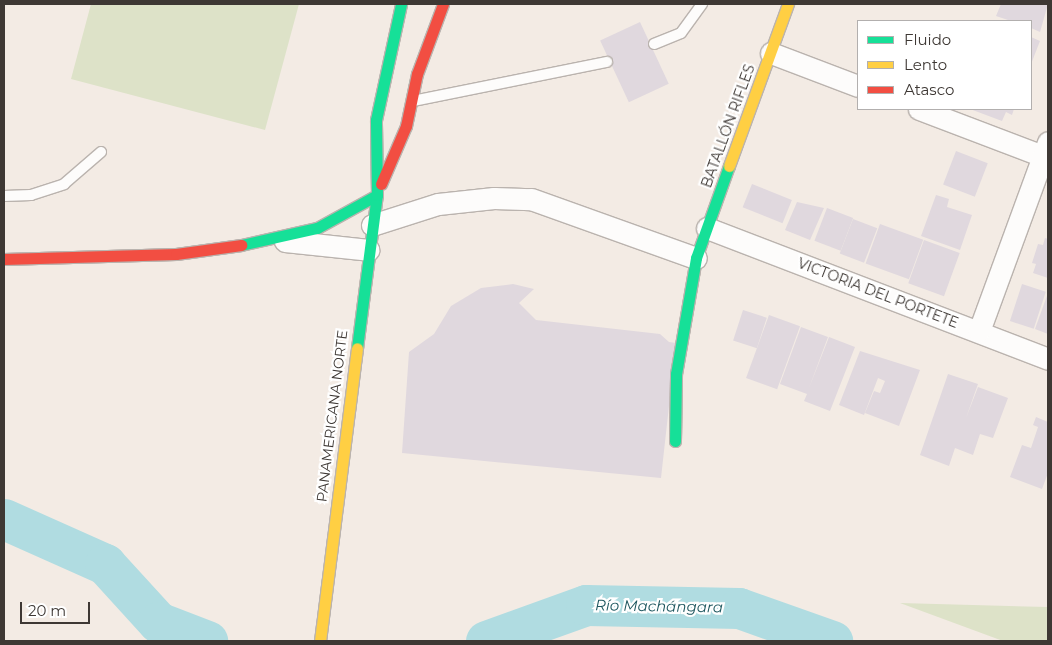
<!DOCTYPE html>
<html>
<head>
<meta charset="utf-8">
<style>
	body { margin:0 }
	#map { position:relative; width:1052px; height:645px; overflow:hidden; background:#f3ebe4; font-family:Montserrat,sans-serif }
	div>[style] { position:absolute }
	.green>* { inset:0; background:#dde2c8 }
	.river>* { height:41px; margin:-20.5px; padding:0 20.5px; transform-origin:20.5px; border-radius:20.5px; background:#b0dce1 }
	.building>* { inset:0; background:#e0d8de; transform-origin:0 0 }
	.roads { filter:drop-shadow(1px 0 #bab3ae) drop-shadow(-1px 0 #bab3ae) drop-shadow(0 1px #bab3ae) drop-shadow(0 -1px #bab3ae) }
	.lane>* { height:10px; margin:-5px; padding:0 5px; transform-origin:5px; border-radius:5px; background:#fdfcfb }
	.street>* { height:21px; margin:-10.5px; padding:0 10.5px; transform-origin:10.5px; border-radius:10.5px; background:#fdfcfb }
	.fast>* { height:11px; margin:-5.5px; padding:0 5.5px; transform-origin:5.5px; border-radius:5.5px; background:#16e098 }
	.slow>* { height:11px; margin:-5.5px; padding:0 5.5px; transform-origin:5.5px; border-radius:5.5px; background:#ffcf43 }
	.jam>* { height:11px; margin:-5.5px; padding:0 5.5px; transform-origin:5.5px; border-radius:5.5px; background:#f24e42 }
	span { translate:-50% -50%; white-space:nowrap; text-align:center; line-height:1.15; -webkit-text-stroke:4.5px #fff; paint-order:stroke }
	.street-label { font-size:14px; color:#3e3834 }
	.water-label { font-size:15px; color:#1d565e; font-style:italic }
	.frame { position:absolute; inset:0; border:5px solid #3e3834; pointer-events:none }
	.legend { position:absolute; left:857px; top:20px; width:175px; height:90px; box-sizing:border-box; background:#fff; border:1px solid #b2afae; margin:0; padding:6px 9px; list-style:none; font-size:15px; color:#3e3834 }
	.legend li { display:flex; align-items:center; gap:10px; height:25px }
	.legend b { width:25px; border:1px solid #b2afae }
	.scale { position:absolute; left:20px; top:602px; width:70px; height:22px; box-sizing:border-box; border:2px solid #3e3834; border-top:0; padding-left:6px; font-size:15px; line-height:18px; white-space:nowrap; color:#3e3834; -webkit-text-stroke:4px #fff; paint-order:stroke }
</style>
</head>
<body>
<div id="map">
	<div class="green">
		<div style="clip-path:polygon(91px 4px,299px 4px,265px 130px,71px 79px)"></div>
		<div style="clip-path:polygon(900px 603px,1048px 607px,1048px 641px,1003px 641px)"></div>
	</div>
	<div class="river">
		<div style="left:4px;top:519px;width:111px;rotate:24deg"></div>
		<div style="left:105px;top:564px;width:79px;rotate:47.6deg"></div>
		<div style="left:158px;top:622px;width:53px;rotate:21.2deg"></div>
		<div style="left:486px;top:641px;width:106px;rotate:-19.8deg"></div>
		<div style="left:586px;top:605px;width:153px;rotate:1.1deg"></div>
		<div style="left:739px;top:608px;width:99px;rotate:19.5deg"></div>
	</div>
	<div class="building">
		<div style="clip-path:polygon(1001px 4px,1048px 4px,1040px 32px,1031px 28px,1031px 21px,1011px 21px,996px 16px)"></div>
		<div style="left:640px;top:22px;width:68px;height:44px;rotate:65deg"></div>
		<div style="clip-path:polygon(1031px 37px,1040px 41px,1031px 64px)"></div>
		<div style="clip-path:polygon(970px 109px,1014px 109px,1012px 115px,1006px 112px,1002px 121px)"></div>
		<div style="left:956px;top:151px;width:34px;height:36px;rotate:21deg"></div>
		<div style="left:752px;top:184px;width:43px;height:25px;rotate:22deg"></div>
		<div style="clip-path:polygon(936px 195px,949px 199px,947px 207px,972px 215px,960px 250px,921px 236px)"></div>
		<div style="clip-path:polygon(797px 202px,824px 208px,810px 240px,785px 230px)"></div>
		<div style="left:827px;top:208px;width:28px;height:35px;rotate:21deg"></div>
		<div style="left:853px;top:219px;width:26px;height:37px;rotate:21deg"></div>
		<div style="left:880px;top:224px;width:46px;height:42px;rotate:20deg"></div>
		<div style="clip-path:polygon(1045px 238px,1048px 239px,1048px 278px,1033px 273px,1036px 264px,1032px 263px,1038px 244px,1043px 245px)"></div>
		<div style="left:924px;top:240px;width:38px;height:46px;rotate:20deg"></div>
		<div style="clip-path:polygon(513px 284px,534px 289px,519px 303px,536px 320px,660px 334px,669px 342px,676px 343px,661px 478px,402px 453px,409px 352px,434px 334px,451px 306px,481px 288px)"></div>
		<div style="left:1022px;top:284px;width:25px;height:39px;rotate:18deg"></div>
		<div style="clip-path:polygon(1048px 293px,1048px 334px,1035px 329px)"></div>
		<div style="left:743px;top:310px;width:25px;height:32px;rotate:18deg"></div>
		<div style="left:769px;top:315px;width:33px;height:67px;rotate:20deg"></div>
		<div style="clip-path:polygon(801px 327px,828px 337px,809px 388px,829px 337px,855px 347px,830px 411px,804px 401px,807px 394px,780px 384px)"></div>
		<div style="clip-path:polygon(860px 351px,920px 370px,899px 426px,865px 413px,874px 391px,880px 393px,885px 381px,878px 378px,864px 415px,839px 405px)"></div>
		<div style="clip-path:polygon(948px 374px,978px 384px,966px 418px,978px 387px,1008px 398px,993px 438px,980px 434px,973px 455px,955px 448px,949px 466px,920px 455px)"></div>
		<div style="clip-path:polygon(1036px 417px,1048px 422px,1048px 473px,1042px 489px,1010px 477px,1022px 445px,1031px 448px,1038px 427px,1033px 425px)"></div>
	</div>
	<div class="roads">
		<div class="lane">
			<div style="left:654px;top:44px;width:29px;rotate:-22deg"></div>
			<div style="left:681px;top:33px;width:36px;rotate:-54deg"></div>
			<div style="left:413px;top:101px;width:198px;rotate:-11.4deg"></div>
			<div style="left:4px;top:196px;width:27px;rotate:-2deg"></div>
			<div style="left:31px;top:195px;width:35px;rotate:-18deg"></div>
			<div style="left:64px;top:184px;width:49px;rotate:-40.9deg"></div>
		</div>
		<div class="street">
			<div style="left:771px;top:53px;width:93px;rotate:20.8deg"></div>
			<div style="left:919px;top:109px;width:138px;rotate:20.8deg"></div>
			<div style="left:372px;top:225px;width:69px;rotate:-17.7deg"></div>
			<div style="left:438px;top:204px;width:56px;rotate:-6.1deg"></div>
			<div style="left:494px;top:198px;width:37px;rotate:2deg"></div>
			<div style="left:531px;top:199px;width:175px;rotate:19.7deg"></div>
			<div style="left:707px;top:228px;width:365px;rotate:21deg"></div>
			<div style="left:285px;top:241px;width:84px;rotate:6.1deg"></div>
			<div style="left:979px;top:331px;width:201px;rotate:-69.9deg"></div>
		</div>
		<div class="fast">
			<div style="left:241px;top:245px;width:78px;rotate:-12.6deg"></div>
			<div style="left:317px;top:228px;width:68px;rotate:-28.8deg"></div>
			<div style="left:357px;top:348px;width:154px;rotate:-82.6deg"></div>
			<div style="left:377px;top:195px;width:75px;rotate:-90.8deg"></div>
			<div style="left:376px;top:120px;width:119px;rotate:-77.8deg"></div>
			<div style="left:675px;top:441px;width:67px;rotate:-89.1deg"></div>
			<div style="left:676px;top:374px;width:118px;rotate:-80.2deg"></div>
			<div style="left:696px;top:258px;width:98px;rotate:-70.3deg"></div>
		</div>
		<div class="slow">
			<div style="left:729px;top:166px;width:172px;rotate:-70deg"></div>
			<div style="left:320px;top:641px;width:295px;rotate:-82.8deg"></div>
		</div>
		<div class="jam">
			<div style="left:381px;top:184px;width:63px;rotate:-66.7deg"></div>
			<div style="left:406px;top:126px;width:53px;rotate:-78.1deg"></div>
			<div style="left:417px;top:74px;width:75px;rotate:-69.6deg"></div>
			<div style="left:4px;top:259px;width:172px;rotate:-1.7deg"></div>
			<div style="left:176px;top:254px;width:66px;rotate:-7.9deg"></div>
		</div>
	</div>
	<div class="street-label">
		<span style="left:728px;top:126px;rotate:-70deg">BATALLÓN RIFLES</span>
		<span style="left:878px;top:293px;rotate:21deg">VICTORIA DEL PORTETE</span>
		<span style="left:332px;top:416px;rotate:-83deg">PANAMERICANA NORTE</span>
	</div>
	<div class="water-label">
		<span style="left:659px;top:606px;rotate:1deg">Río Machángara</span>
	</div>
	<div class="frame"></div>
	<ul class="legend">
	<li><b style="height:6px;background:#16e098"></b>Fluido</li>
	<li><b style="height:6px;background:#ffcf43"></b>Lento</li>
	<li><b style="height:6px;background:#f24e42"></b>Atasco</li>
	</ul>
	<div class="scale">20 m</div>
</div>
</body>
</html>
